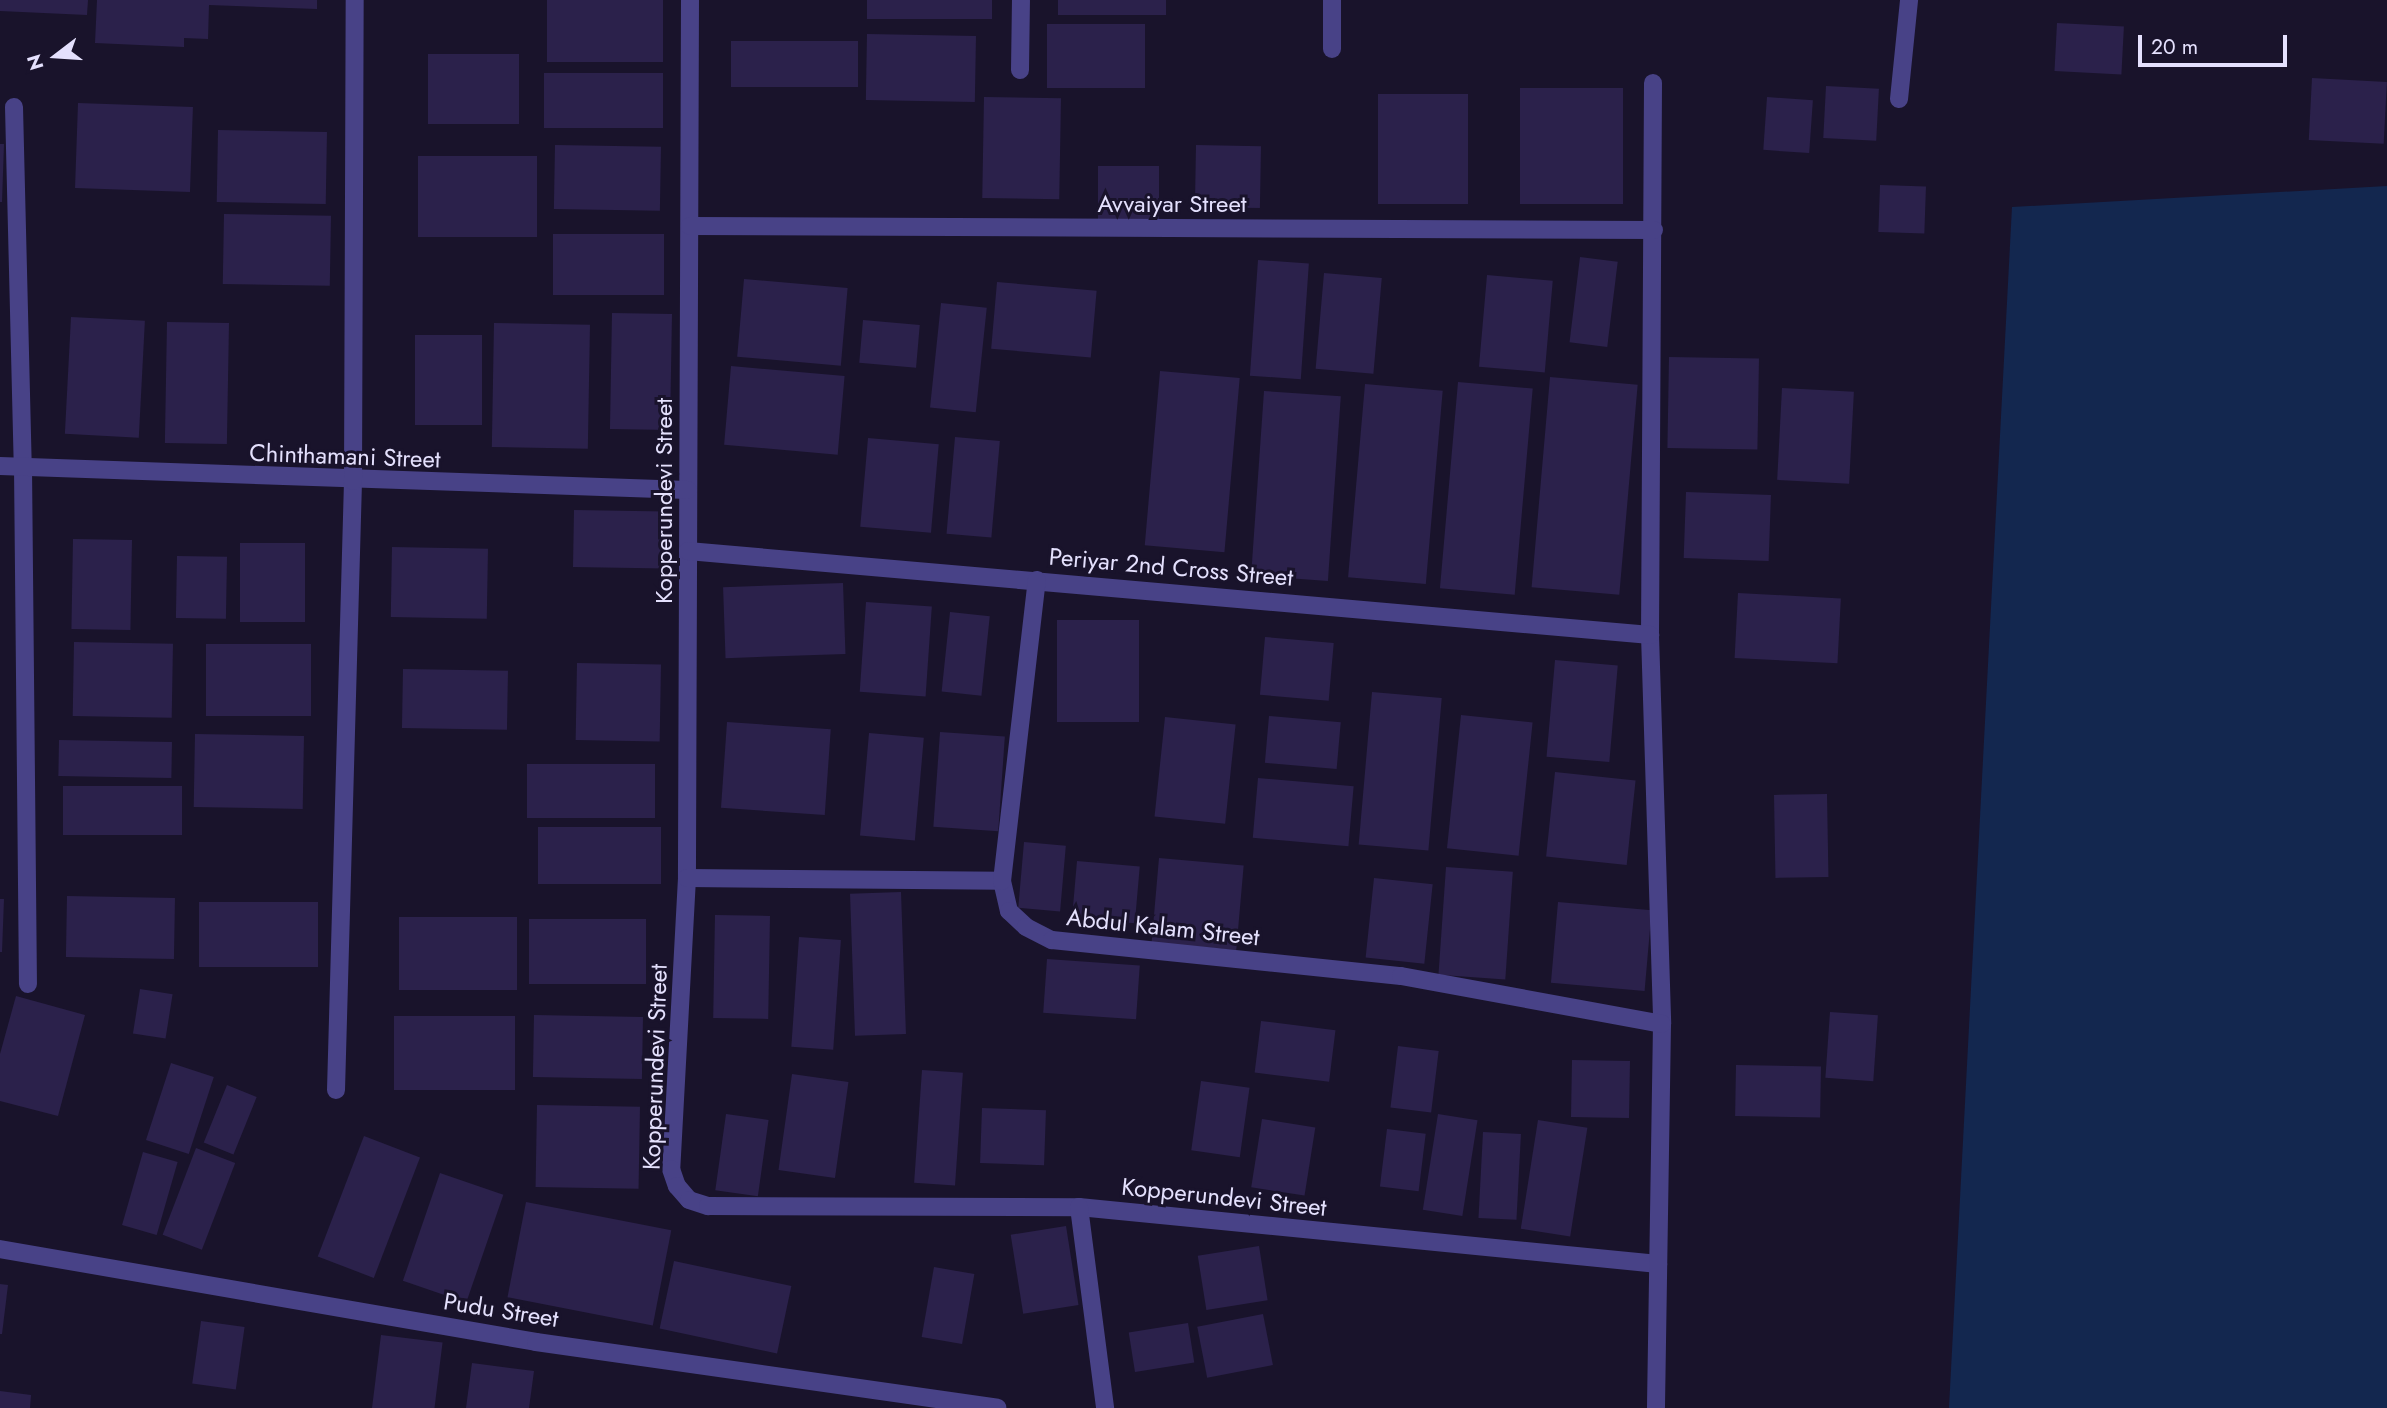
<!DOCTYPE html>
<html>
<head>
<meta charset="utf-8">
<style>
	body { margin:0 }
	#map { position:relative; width:2387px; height:1408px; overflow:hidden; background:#19132b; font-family:Jost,sans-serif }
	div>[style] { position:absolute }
	.water>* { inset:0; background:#13274f }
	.building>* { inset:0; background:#2b214b; transform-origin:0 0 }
	.street>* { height:18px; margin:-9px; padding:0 9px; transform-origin:9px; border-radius:9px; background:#484287 }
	span { translate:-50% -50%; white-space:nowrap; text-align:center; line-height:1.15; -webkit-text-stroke:6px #19132b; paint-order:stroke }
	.street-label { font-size:24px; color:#e4e0fd }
	.north { position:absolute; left:21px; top:21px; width:70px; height:70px; -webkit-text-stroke:5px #19132b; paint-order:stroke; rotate:253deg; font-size:19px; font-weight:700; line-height:28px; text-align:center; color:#e4e0fd }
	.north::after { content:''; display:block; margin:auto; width:24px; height:32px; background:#e4e0fd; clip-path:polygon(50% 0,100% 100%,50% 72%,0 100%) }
	.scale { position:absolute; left:2138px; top:35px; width:149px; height:32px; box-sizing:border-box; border:4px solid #e4e0fd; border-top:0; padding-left:9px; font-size:21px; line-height:24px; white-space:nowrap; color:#e4e0fd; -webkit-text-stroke:5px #19132b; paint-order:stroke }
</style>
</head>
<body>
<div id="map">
	<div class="water">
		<div style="clip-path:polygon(2387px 186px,2387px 1408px,1949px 1408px,2012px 207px)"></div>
	</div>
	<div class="building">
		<div style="clip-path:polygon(0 0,88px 0,87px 15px,0 11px)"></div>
		<div style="clip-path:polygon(97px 0,317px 0,317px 9px,209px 5px,208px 39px,184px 38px,184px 47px,95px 43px)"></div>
		<div style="left:547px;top:0;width:116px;height:62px"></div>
		<div style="left:867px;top:0;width:125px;height:19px"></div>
		<div style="left:1058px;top:0;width:108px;height:15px"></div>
		<div style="left:2057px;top:23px;width:67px;height:48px;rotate:3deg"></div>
		<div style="left:1047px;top:24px;width:98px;height:64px"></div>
		<div style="left:867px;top:34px;width:109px;height:66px;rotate:1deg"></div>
		<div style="left:731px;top:41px;width:127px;height:46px"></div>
		<div style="left:428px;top:54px;width:91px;height:70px"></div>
		<div style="left:544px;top:73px;width:119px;height:55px"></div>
		<div style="left:2312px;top:78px;width:75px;height:62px;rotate:3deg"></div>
		<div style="left:1826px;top:86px;width:53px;height:52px;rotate:3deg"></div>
		<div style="left:1520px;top:88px;width:103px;height:116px"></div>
		<div style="left:1378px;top:94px;width:90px;height:110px"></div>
		<div style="left:984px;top:97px;width:77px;height:101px;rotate:1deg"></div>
		<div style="left:1767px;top:97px;width:46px;height:53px;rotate:4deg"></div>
		<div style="left:78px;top:103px;width:115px;height:85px;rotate:2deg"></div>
		<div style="left:218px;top:130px;width:109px;height:72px;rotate:1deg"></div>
		<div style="clip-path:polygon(0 144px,4px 144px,2px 202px,0 202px)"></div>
		<div style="left:555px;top:145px;width:106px;height:64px;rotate:1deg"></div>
		<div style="left:1196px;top:145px;width:65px;height:62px;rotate:1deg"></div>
		<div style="left:418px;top:156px;width:119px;height:81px"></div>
		<div style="left:1098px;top:166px;width:61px;height:53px"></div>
		<div style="left:1880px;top:185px;width:46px;height:47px;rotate:2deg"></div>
		<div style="left:224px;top:214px;width:107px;height:70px;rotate:1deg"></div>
		<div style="left:553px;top:234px;width:111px;height:61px"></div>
		<div style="left:1580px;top:257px;width:38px;height:86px;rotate:7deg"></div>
		<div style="left:1258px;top:260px;width:51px;height:116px;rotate:4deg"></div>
		<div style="left:1324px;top:273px;width:58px;height:96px;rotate:5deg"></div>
		<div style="left:1487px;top:275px;width:66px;height:92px;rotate:5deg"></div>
		<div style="left:744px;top:279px;width:104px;height:78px;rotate:5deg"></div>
		<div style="left:997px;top:282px;width:100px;height:67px;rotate:5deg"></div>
		<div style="left:941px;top:303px;width:46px;height:105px;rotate:6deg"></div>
		<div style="left:612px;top:313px;width:60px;height:116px;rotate:1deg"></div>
		<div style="left:71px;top:317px;width:74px;height:117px;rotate:3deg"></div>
		<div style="left:863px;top:320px;width:57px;height:43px;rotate:5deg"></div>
		<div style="left:167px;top:322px;width:62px;height:121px;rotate:1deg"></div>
		<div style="left:494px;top:323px;width:96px;height:124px;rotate:1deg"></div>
		<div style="left:415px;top:335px;width:67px;height:90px"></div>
		<div style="left:1669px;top:357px;width:90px;height:91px;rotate:1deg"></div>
		<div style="left:731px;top:366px;width:114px;height:79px;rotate:5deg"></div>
		<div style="left:1160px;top:371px;width:80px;height:175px;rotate:5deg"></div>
		<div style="left:1550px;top:377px;width:88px;height:211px;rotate:5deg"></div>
		<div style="left:1458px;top:382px;width:75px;height:207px;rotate:5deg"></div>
		<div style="left:1365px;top:384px;width:78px;height:194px;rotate:5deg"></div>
		<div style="left:1782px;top:388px;width:72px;height:92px;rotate:3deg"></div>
		<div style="left:1264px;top:391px;width:77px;height:185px;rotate:4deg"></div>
		<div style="left:955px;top:437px;width:45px;height:97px;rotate:5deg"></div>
		<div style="left:868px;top:438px;width:71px;height:89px;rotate:5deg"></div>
		<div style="left:1686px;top:492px;width:85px;height:66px;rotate:2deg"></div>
		<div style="left:574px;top:510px;width:92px;height:57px;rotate:1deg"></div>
		<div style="left:73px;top:539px;width:59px;height:90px;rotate:1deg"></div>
		<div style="left:240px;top:543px;width:65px;height:79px"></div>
		<div style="left:392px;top:547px;width:96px;height:70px;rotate:1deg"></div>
		<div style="left:177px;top:556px;width:50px;height:62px;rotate:1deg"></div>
		<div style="left:843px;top:583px;width:71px;height:120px;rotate:88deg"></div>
		<div style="left:1738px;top:593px;width:103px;height:65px;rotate:3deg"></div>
		<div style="left:866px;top:602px;width:66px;height:90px;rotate:4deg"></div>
		<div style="left:950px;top:612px;width:40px;height:80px;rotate:6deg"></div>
		<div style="left:1057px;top:620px;width:82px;height:102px"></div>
		<div style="left:1265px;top:637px;width:69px;height:58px;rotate:5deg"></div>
		<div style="left:74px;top:642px;width:99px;height:74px;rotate:1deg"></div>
		<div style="left:206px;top:644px;width:105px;height:72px"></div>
		<div style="left:1555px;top:660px;width:63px;height:97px;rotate:5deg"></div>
		<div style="left:577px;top:663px;width:84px;height:77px;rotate:1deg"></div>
		<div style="left:403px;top:669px;width:105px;height:59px;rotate:1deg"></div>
		<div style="left:1372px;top:692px;width:70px;height:153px;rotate:5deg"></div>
		<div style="left:1461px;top:715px;width:72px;height:134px;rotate:6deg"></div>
		<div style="left:1269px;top:716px;width:72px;height:47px;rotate:5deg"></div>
		<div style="left:1165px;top:717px;width:71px;height:100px;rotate:6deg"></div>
		<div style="left:727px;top:722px;width:104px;height:86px;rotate:4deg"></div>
		<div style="left:940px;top:732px;width:65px;height:95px;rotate:4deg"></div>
		<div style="left:869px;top:733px;width:55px;height:103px;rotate:5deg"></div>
		<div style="left:195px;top:734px;width:109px;height:73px;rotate:1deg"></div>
		<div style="left:59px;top:740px;width:113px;height:36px;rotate:1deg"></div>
		<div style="left:527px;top:764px;width:128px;height:54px"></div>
		<div style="left:1555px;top:772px;width:81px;height:85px;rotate:6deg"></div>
		<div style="left:1258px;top:778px;width:96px;height:60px;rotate:5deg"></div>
		<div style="left:63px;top:786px;width:119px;height:49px"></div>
		<div style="left:1827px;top:794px;width:83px;height:53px;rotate:89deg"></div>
		<div style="left:538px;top:827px;width:123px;height:57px"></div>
		<div style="left:1024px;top:842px;width:42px;height:66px;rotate:5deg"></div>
		<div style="left:1159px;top:858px;width:85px;height:85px;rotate:5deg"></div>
		<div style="left:1077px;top:861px;width:63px;height:57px;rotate:5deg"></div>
		<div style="left:1446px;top:867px;width:67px;height:108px;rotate:4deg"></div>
		<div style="left:1374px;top:878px;width:59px;height:80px;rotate:6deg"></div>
		<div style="left:901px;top:892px;width:142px;height:51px;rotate:88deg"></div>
		<div style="left:67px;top:896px;width:108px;height:61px;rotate:1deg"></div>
		<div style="clip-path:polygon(0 899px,4px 899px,2px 952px,0 952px)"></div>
		<div style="left:199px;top:902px;width:119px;height:65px"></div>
		<div style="left:1558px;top:902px;width:94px;height:81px;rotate:5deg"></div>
		<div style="left:715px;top:915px;width:55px;height:103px;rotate:1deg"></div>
		<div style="left:399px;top:917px;width:118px;height:73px"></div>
		<div style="left:529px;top:919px;width:117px;height:65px"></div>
		<div style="left:799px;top:937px;width:42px;height:110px;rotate:4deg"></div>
		<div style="left:1047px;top:959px;width:93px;height:54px;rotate:4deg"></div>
		<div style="left:140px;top:989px;width:33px;height:45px;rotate:9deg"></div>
		<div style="clip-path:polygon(16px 996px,85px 1015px,58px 1116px,0 1101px,0 1054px)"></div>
		<div style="left:1830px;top:1012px;width:48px;height:66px;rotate:4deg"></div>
		<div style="left:534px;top:1015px;width:109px;height:62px;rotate:1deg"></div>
		<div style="left:394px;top:1016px;width:121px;height:74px"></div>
		<div style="left:1261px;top:1021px;width:75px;height:52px;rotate:7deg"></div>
		<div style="left:1398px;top:1046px;width:41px;height:62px;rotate:7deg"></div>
		<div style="left:1572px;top:1060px;width:58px;height:57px;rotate:1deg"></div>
		<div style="left:171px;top:1063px;width:45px;height:81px;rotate:18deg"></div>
		<div style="left:1736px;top:1065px;width:85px;height:51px;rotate:1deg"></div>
		<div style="left:922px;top:1070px;width:41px;height:113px;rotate:4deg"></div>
		<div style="left:792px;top:1074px;width:57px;height:97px;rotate:8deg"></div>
		<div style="left:1201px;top:1081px;width:49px;height:70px;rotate:8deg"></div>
		<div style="left:227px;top:1085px;width:32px;height:62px;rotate:22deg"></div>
		<div style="left:537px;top:1105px;width:103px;height:82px;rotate:1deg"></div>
		<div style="left:982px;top:1108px;width:64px;height:55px;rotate:2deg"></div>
		<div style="left:726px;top:1114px;width:43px;height:77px;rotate:8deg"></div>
		<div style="left:1438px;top:1114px;width:40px;height:97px;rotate:9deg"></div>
		<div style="left:1262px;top:1119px;width:54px;height:69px;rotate:9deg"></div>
		<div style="left:1538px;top:1120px;width:50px;height:110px;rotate:9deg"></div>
		<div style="left:1387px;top:1129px;width:39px;height:58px;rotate:7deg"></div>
		<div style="left:1483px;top:1132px;width:38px;height:86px;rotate:3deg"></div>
		<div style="left:364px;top:1136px;width:60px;height:129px;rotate:21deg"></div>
		<div style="left:196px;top:1148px;width:42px;height:93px;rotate:21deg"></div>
		<div style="left:143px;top:1152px;width:36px;height:76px;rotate:16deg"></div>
		<div style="left:440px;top:1173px;width:67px;height:114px;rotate:19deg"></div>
		<div style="left:526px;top:1202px;width:148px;height:97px;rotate:11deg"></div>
		<div style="left:1066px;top:1226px;width:80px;height:56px;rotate:81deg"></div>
		<div style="left:1259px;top:1246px;width:55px;height:62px;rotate:81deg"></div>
		<div style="left:674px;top:1261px;width:120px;height:69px;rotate:12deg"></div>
		<div style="left:934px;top:1267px;width:41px;height:71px;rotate:10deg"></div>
		<div style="clip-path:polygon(0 1284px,8px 1285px,2px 1334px,0 1334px)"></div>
		<div style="left:1263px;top:1314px;width:52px;height:67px;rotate:79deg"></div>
		<div style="left:201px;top:1321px;width:44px;height:63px;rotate:8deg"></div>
		<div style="left:1188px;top:1323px;width:40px;height:60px;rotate:81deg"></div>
		<div style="left:381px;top:1335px;width:62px;height:74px;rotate:7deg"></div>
		<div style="clip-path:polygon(472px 1363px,534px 1371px,529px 1408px,466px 1408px)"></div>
		<div style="clip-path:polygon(0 1391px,31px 1395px,30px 1408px,0 1408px)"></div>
	</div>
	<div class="street">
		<div style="left:690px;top:0;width:878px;rotate:90.2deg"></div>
		<div style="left:687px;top:878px;width:291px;rotate:93.1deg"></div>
		<div style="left:671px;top:1169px;width:18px;rotate:71deg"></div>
		<div style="left:677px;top:1186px;width:18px;rotate:49deg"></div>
		<div style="left:689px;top:1200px;width:20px;rotate:18deg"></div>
		<div style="left:708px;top:1206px;width:371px;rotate:0.2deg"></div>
		<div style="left:1079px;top:1207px;width:582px;rotate:5.62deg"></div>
		<div style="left:1332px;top:49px;width:49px;rotate:-90deg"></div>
		<div style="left:1020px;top:70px;width:70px;rotate:-89.2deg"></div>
		<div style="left:1653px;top:83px;width:552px;rotate:90.31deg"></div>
		<div style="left:1650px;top:635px;width:389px;rotate:88.2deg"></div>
		<div style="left:1662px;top:1024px;width:384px;rotate:90.9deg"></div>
		<div style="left:1899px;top:99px;width:100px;rotate:-84.2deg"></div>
		<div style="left:14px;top:107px;width:360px;rotate:88.6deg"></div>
		<div style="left:23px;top:467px;width:517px;rotate:89.45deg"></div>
		<div style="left:690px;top:226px;width:964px;rotate:0.24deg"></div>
		<div style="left:0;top:466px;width:688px;rotate:2deg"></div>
		<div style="left:688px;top:551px;width:966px;rotate:4.99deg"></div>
		<div style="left:687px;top:878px;width:315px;rotate:0.5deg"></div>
		<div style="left:1002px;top:881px;width:31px;rotate:77deg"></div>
		<div style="left:1009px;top:911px;width:23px;rotate:43deg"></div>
		<div style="left:1026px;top:927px;width:29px;rotate:27deg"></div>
		<div style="left:1052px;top:940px;width:351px;rotate:5.9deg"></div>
		<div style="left:1401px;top:976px;width:265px;rotate:10.4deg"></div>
		<div style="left:1002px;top:881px;width:303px;rotate:-83.4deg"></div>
		<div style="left:336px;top:1090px;width:609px;rotate:-88.4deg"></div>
		<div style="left:353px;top:481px;width:481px;rotate:-89.8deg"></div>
		<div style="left:1079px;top:1207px;width:203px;rotate:82.6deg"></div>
		<div style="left:0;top:1249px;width:544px;rotate:9.84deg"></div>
		<div style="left:536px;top:1342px;width:466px;rotate:8.1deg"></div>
	</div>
	<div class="street-label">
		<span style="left:1172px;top:204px">Avvaiyar Street</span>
		<span style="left:345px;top:456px;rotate:2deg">Chinthamani Street</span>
		<span style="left:664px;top:501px;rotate:-90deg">Kopperundevi Street</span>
		<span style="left:1171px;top:567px;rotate:5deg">Periyar 2nd Cross Street</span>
		<span style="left:1163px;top:927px;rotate:6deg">Abdul Kalam Street</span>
		<span style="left:655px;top:1067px;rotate:-88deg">Kopperundevi Street</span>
		<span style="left:1224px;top:1197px;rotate:6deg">Kopperundevi Street</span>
		<span style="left:501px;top:1310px;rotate:9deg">Pudu Street</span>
	</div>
	<div class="north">N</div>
	<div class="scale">20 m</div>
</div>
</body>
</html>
